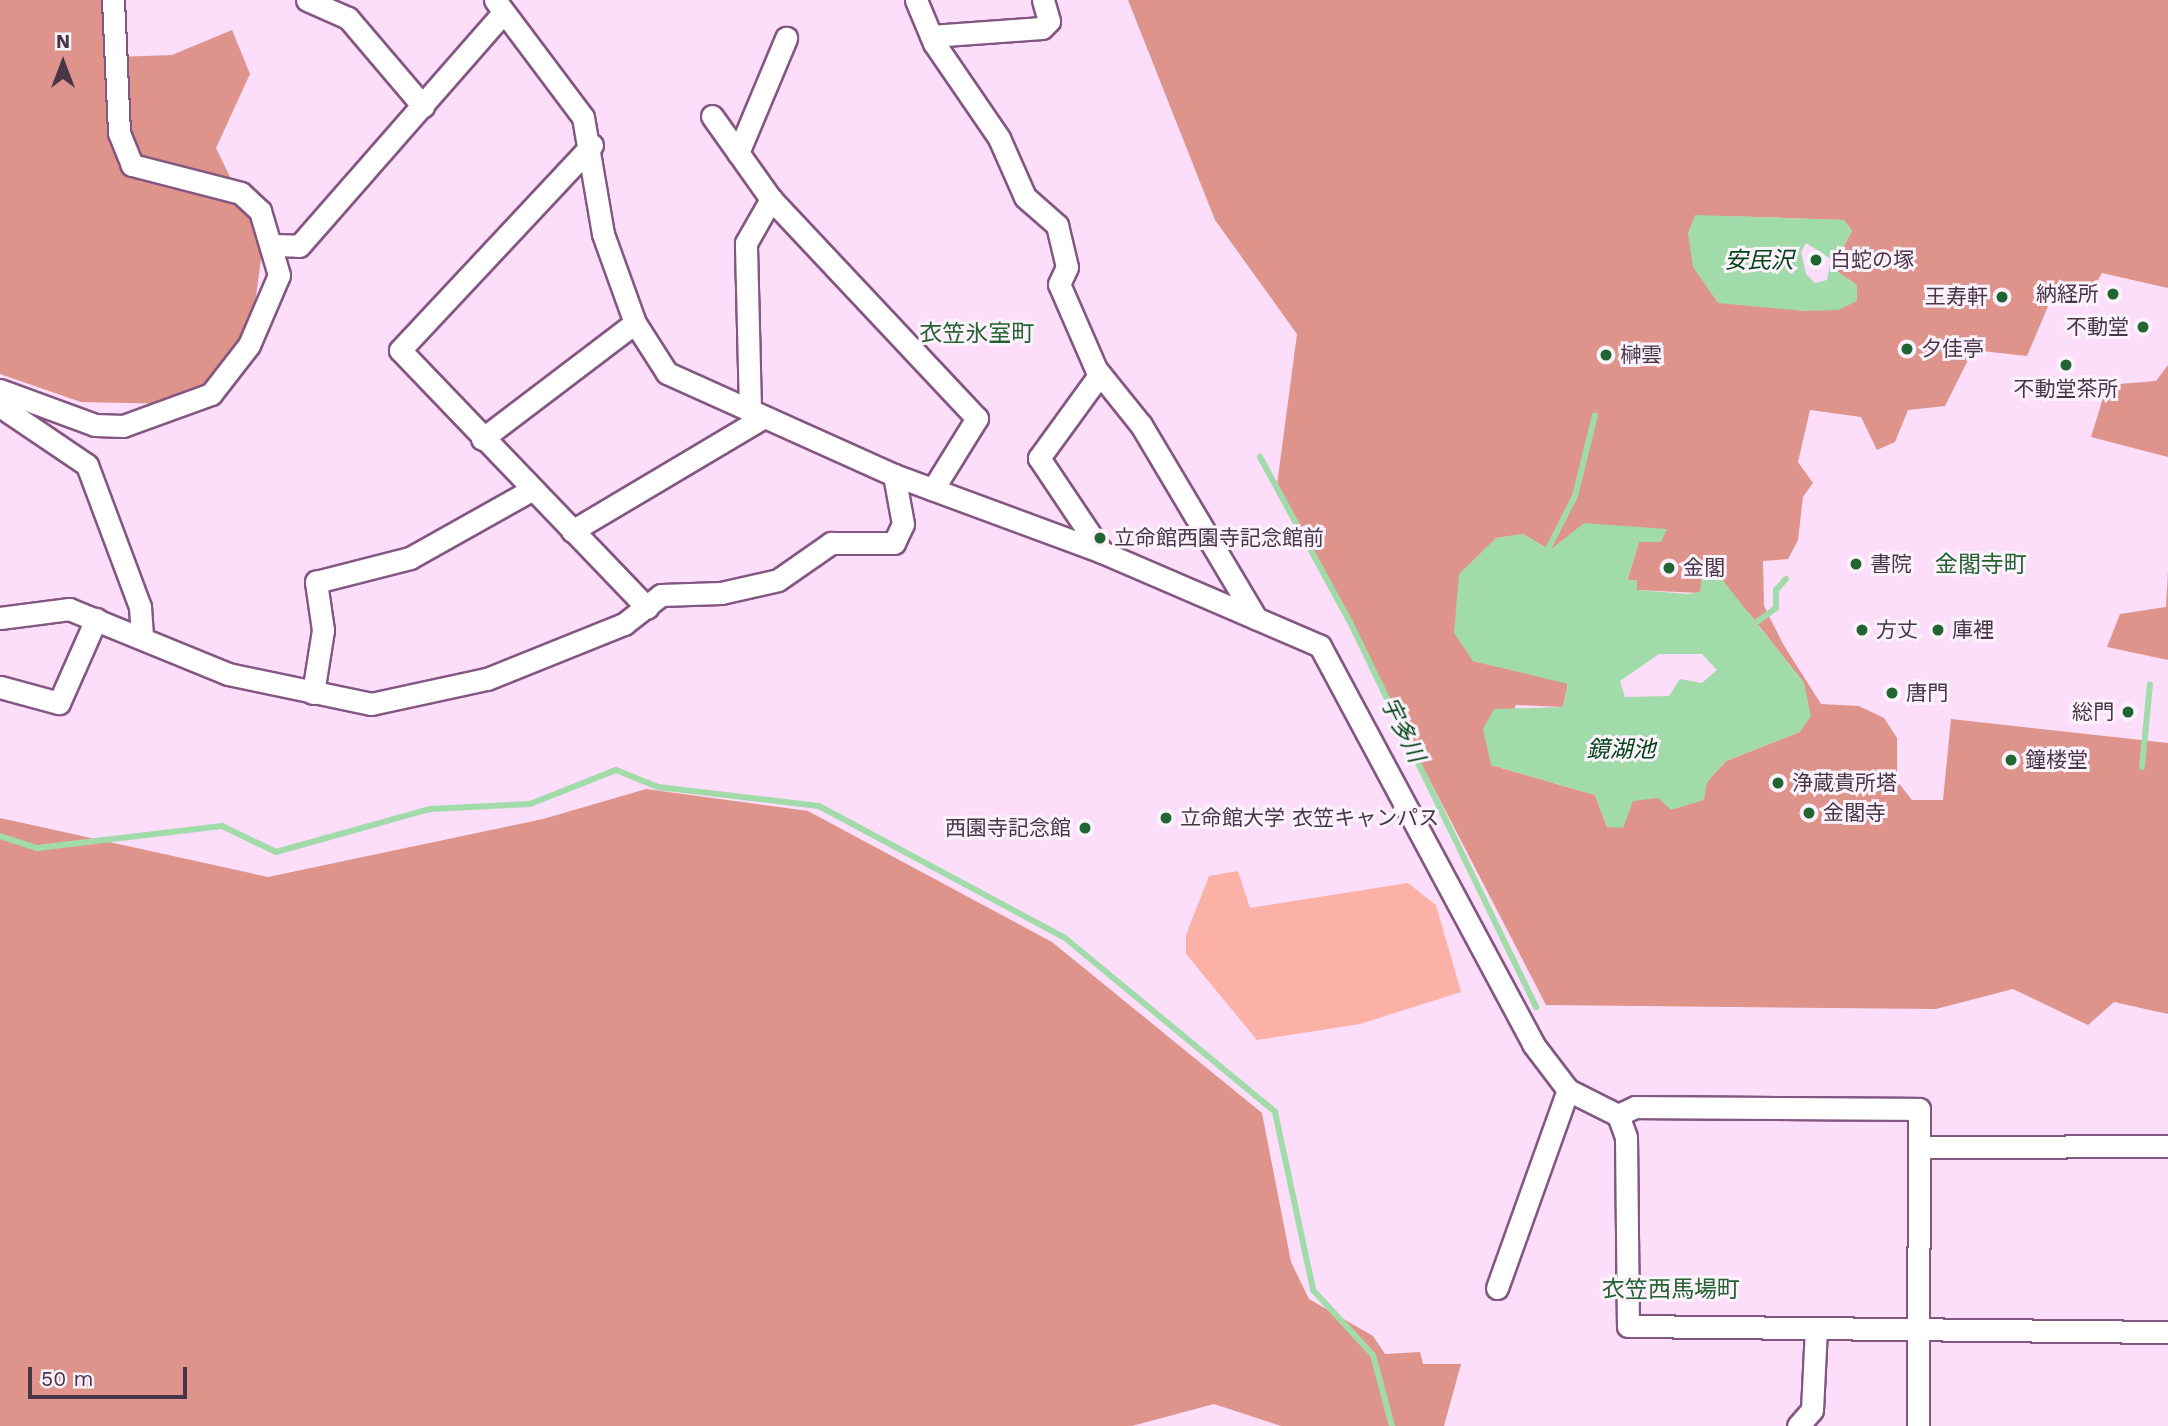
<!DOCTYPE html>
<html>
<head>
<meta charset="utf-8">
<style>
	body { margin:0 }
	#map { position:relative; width:2168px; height:1426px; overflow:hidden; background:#fcddfa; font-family:"Work Sans","Noto Sans JP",sans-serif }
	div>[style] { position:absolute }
	.green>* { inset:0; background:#fcb1a7 }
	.forest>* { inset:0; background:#de948a }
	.water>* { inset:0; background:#a1dba9 }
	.stream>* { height:6px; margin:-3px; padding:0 3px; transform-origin:3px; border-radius:3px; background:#a1dba9 }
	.roads { filter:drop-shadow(2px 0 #845782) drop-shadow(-2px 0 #845782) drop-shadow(0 2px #845782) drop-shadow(0 -2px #845782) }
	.minor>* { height:21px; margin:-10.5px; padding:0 10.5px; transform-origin:10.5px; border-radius:10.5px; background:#fff }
	.dots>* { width:19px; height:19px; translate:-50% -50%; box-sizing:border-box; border:4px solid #fcf2fc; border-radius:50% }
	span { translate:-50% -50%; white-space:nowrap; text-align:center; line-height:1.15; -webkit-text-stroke:6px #fcf2fc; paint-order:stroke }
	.poi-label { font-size:21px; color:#493548 }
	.left { translate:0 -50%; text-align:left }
	.right { translate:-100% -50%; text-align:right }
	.water-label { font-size:23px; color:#004315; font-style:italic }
	.neighbourhood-label { font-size:23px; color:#246232 }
	.north { position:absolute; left:28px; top:28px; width:70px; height:70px; -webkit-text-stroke:5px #fcf2fc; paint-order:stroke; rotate:0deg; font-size:19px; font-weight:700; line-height:28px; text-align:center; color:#493548 }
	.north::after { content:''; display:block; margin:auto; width:24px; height:32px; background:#493548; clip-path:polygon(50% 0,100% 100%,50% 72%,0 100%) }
	.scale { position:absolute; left:28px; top:1367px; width:159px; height:32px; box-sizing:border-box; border:4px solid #493548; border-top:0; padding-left:9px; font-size:21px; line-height:24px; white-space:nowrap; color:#493548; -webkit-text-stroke:5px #fcf2fc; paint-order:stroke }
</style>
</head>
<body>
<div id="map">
	<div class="green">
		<div style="clip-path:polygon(1238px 871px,1250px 908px,1408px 883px,1436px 905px,1461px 992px,1360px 1024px,1257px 1040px,1186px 954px,1186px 935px,1209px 876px)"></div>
	</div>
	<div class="forest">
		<div style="clip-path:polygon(0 0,102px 0,115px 57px,172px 55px,232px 30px,250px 74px,216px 148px,263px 245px,253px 318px,229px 367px,177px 404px,81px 402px,0 374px)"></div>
		<div style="clip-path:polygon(evenodd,1128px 0,2168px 0,2168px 288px,2102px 273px,2085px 301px,2051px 299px,2027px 356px,1973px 350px,1945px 406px,1908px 410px,1895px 442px,1877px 450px,1861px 417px,1810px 410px,1798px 462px,1813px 483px,1803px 497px,1798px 540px,1788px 559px,1763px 561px,1764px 606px,1783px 644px,1821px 704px,1859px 706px,1884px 718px,1897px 738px,1897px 781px,1912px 800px,1943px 800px,1951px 719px,2168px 743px,2168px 1014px,2114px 1002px,2088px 1025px,2013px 989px,1936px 1009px,1546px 1005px,1277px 485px,1297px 334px,1215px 220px,1128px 0,1725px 216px,1844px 220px,1852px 231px,1838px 257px,1838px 272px,1857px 285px,1805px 311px,1764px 304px,1725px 216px,1128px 0,1523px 534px,1550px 550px,1666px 534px,1639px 542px,1627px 581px,1636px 590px,1700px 593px,1749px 613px,1804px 683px,1800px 732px,1726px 761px,1707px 782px,1633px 801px,1607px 827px,1595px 795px,1491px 765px,1516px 705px,1563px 707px,1568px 683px,1473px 661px,1496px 538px,1523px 534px)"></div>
		<div style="clip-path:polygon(2168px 365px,2168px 457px,2091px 437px,2107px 385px,2156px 381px)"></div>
		<div style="clip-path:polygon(2168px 571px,2168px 660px,2107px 647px,2120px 614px,2166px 607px)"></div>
		<div style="clip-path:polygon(646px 789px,808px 811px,1052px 942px,1262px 1113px,1291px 1262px,1309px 1299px,1373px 1336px,1385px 1354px,1420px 1352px,1423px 1364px,1461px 1364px,1444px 1426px,1281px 1426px,1214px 1404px,1132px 1426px,0 1426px,0 818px,268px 877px,543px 819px)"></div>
	</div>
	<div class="water">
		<div style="clip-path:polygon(evenodd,1695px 215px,1844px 220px,1852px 231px,1838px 257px,1838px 272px,1857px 285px,1857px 301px,1838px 310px,1805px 311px,1718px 303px,1693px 267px,1688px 233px,1695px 215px,1806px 243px,1831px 259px,1827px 280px,1815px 283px,1806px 274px,1801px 252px,1806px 243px)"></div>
		<div style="clip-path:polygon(evenodd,1584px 523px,1667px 529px,1661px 542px,1639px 542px,1627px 580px,1637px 580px,1637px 590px,1688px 594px,1700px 592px,1702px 572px,1721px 578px,1804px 683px,1811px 716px,1800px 732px,1726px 761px,1707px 782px,1704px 800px,1671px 810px,1658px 798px,1633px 801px,1623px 828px,1607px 827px,1595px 795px,1491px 765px,1483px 729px,1494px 709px,1563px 707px,1568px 684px,1473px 661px,1454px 633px,1459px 574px,1496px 538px,1523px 534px,1550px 550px,1584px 523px,1659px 654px,1702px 654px,1717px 670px,1702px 683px,1680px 679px,1669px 696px,1625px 697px,1620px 681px,1659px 654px)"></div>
	</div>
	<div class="stream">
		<div style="left:1260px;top:457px;width:188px;rotate:61.4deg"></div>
		<div style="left:1350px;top:622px;width:428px;rotate:64.2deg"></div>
		<div style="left:1548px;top:549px;width:59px;rotate:-63deg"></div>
		<div style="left:1575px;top:496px;width:83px;rotate:-76.1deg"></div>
		<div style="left:1754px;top:624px;width:27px;rotate:-36deg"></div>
		<div style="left:1776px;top:608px;width:18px;rotate:-90deg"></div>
		<div style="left:1776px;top:590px;width:15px;rotate:-48deg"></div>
		<div style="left:2142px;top:767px;width:83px;rotate:-84.5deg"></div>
		<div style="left:0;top:836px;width:39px;rotate:18deg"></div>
		<div style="left:37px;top:848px;width:186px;rotate:-6.8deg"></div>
		<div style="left:222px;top:826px;width:60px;rotate:25.7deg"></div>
		<div style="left:276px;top:852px;width:160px;rotate:-15.6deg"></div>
		<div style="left:430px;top:809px;width:100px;rotate:-2.9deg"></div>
		<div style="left:530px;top:804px;width:92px;rotate:-21.6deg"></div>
		<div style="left:616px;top:770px;width:45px;rotate:22deg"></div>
		<div style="left:658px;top:787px;width:162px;rotate:6.7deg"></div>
		<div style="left:819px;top:806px;width:279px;rotate:28.2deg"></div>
		<div style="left:1065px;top:938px;width:273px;rotate:39.6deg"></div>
		<div style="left:1275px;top:1112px;width:182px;rotate:77.9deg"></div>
		<div style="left:1313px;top:1290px;width:88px;rotate:47.3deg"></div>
		<div style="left:1373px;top:1355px;width:73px;rotate:75deg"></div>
	</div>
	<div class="roads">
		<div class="minor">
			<div style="left:307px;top:0;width:45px;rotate:23.7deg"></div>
			<div style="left:348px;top:18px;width:116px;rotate:49.6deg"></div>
			<div style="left:495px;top:0;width:146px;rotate:53.1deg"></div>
			<div style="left:583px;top:117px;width:119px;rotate:80.3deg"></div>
			<div style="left:603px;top:234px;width:95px;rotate:70.2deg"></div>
			<div style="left:635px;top:323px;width:59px;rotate:57.4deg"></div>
			<div style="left:667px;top:373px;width:249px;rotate:24.2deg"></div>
			<div style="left:894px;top:475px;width:222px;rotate:20.3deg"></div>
			<div style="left:1102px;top:552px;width:237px;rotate:23.3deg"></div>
			<div style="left:1320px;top:646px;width:451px;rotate:61.8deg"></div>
			<div style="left:1533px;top:1044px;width:58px;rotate:52.7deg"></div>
			<div style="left:1568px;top:1090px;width:56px;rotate:26.6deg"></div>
			<div style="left:1618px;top:1115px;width:23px;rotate:70deg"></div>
			<div style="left:1626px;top:1137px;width:189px;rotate:89.4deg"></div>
			<div style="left:1628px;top:1326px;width:540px;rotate:0.64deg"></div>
			<div style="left:916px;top:0;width:47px;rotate:67.3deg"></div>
			<div style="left:934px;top:43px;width:115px;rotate:55.6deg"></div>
			<div style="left:999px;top:138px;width:64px;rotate:66.2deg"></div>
			<div style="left:1025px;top:197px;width:43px;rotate:41.2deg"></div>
			<div style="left:1057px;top:225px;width:43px;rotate:76.6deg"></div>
			<div style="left:1067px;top:267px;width:19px;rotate:115deg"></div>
			<div style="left:1059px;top:284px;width:93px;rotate:66.5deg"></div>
			<div style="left:1096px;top:369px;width:72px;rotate:51.2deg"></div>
			<div style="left:1141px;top:425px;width:225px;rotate:59.2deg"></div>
			<div style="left:931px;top:36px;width:111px;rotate:-4.1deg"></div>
			<div style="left:1042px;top:28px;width:10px;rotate:-45deg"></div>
			<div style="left:1049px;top:21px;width:22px;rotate:-106deg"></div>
			<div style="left:712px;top:116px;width:102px;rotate:54.6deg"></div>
			<div style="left:771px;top:199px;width:301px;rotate:46.8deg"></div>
			<div style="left:977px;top:418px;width:84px;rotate:121.8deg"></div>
			<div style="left:592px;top:145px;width:281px;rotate:133.1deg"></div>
			<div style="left:400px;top:350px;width:357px;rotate:46.2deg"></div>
			<div style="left:738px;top:153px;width:125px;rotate:-67.3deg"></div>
			<div style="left:275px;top:245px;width:24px;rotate:2deg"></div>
			<div style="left:299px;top:246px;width:308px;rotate:-48.8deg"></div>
			<div style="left:1100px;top:374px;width:104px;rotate:126deg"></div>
			<div style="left:1039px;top:458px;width:113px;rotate:56.2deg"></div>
			<div style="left:0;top:390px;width:101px;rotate:20.2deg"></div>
			<div style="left:95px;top:425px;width:28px;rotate:2deg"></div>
			<div style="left:123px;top:426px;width:94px;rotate:-20deg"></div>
			<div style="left:211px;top:394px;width:62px;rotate:-52.2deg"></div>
			<div style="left:249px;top:345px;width:76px;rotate:-66.8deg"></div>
			<div style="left:279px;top:275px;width:67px;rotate:-106.5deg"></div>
			<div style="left:260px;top:211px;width:26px;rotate:-137deg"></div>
			<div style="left:241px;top:193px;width:113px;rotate:-165.6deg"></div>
			<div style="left:132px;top:165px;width:35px;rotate:-112deg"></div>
			<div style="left:119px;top:132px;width:132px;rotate:-92.6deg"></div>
			<div style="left:0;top:406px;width:105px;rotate:34.1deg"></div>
			<div style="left:87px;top:465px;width:152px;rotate:69.5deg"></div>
			<div style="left:140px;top:607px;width:29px;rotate:86deg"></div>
			<div style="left:750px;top:410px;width:167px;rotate:-91.4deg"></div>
			<div style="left:746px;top:243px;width:51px;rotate:-60.4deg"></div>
			<div style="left:482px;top:439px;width:192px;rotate:-37.2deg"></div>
			<div style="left:572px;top:531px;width:223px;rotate:-30.7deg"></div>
			<div style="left:0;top:618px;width:70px;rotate:-7.4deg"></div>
			<div style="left:69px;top:609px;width:172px;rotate:22.2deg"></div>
			<div style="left:228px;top:674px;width:146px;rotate:11.8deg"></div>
			<div style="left:371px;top:704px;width:119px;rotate:-12.2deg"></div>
			<div style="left:487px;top:679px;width:148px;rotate:-21.9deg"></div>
			<div style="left:624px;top:624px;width:47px;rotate:-38.1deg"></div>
			<div style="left:661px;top:595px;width:60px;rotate:-1.9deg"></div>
			<div style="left:721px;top:593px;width:58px;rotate:-12.8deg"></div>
			<div style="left:778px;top:580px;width:65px;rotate:-34.9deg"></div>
			<div style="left:831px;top:543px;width:63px"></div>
			<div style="left:894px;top:543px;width:21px;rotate:-65deg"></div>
			<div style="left:903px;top:524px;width:50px;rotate:-100.4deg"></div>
			<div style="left:0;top:687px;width:61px;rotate:15.2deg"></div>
			<div style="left:59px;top:703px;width:92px;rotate:-66.2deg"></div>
			<div style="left:313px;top:693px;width:64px;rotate:-81deg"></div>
			<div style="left:323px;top:630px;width:49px;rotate:-98.3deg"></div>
			<div style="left:316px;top:582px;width:97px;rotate:-14.3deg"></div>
			<div style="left:410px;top:558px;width:139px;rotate:-29.3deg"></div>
			<div style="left:1618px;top:1115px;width:19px;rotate:-25deg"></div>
			<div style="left:1635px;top:1107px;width:284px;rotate:0.4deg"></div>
			<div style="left:1919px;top:1109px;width:317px;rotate:90.2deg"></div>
			<div style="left:1923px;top:1147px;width:245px;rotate:-0.2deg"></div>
			<div style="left:1497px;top:1288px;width:210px;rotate:-70.3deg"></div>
			<div style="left:1798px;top:1426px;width:21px;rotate:-49deg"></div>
			<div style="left:1812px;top:1410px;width:82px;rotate:-87.2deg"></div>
		</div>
	</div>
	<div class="dots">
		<div style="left:1816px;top:260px;background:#216632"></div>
		<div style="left:2113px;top:294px;background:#216632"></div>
		<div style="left:2002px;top:297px;background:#216632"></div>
		<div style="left:2143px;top:327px;background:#216632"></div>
		<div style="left:1907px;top:349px;background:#216632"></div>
		<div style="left:1606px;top:355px;background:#216632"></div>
		<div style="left:2066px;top:365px;background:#216632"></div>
		<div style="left:1100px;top:538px;background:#216632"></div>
		<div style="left:1856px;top:564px;background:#216632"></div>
		<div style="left:1669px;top:568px;background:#216632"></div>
		<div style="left:1862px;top:630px;background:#216632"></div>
		<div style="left:1938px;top:630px;background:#216632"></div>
		<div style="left:1892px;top:693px;background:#216632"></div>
		<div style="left:2128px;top:712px;background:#216632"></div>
		<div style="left:2011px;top:760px;background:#216632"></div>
		<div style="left:1778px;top:783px;background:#216632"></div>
		<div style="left:1809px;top:813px;background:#216632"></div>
		<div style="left:1166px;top:818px;background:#216632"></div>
		<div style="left:1085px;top:828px;background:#216632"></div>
	</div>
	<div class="poi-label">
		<span class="left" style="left:1830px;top:260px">白蛇の塚</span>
		<span class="right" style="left:2099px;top:294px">納経所</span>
		<span class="right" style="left:1988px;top:297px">王寿軒</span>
		<span class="right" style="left:2129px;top:327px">不動堂</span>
		<span class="left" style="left:1921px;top:349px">夕佳亭</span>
		<span class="left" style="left:1620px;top:355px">榊雲</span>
		<span style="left:2066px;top:389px">不動堂茶所</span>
		<span class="left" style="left:1114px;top:538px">立命館西園寺記念館前</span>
		<span class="left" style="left:1870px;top:564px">書院</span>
		<span class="left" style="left:1683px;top:568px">金閣</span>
		<span class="left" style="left:1876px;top:630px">方丈</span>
		<span class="left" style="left:1952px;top:630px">庫裡</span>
		<span class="left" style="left:1906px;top:693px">唐門</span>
		<span class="right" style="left:2114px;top:712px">総門</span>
		<span class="left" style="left:2025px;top:760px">鐘楼堂</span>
		<span class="left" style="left:1792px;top:783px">浄蔵貴所塔</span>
		<span class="left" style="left:1823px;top:813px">金閣寺</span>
		<span class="left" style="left:1180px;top:818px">立命館大学 衣笠キャンパス</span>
		<span class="right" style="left:1071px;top:828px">西園寺記念館</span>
	</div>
	<div class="water-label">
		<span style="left:1759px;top:261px">安民沢</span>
		<span style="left:1402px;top:730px;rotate:64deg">宇多川</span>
		<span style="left:1621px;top:750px">鏡湖池</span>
	</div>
	<div class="neighbourhood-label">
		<span style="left:977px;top:334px">衣笠氷室町</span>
		<span style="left:1981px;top:565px">金閣寺町</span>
		<span style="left:1671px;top:1290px">衣笠西馬場町</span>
	</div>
	<div class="north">N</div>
	<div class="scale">50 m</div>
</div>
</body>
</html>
